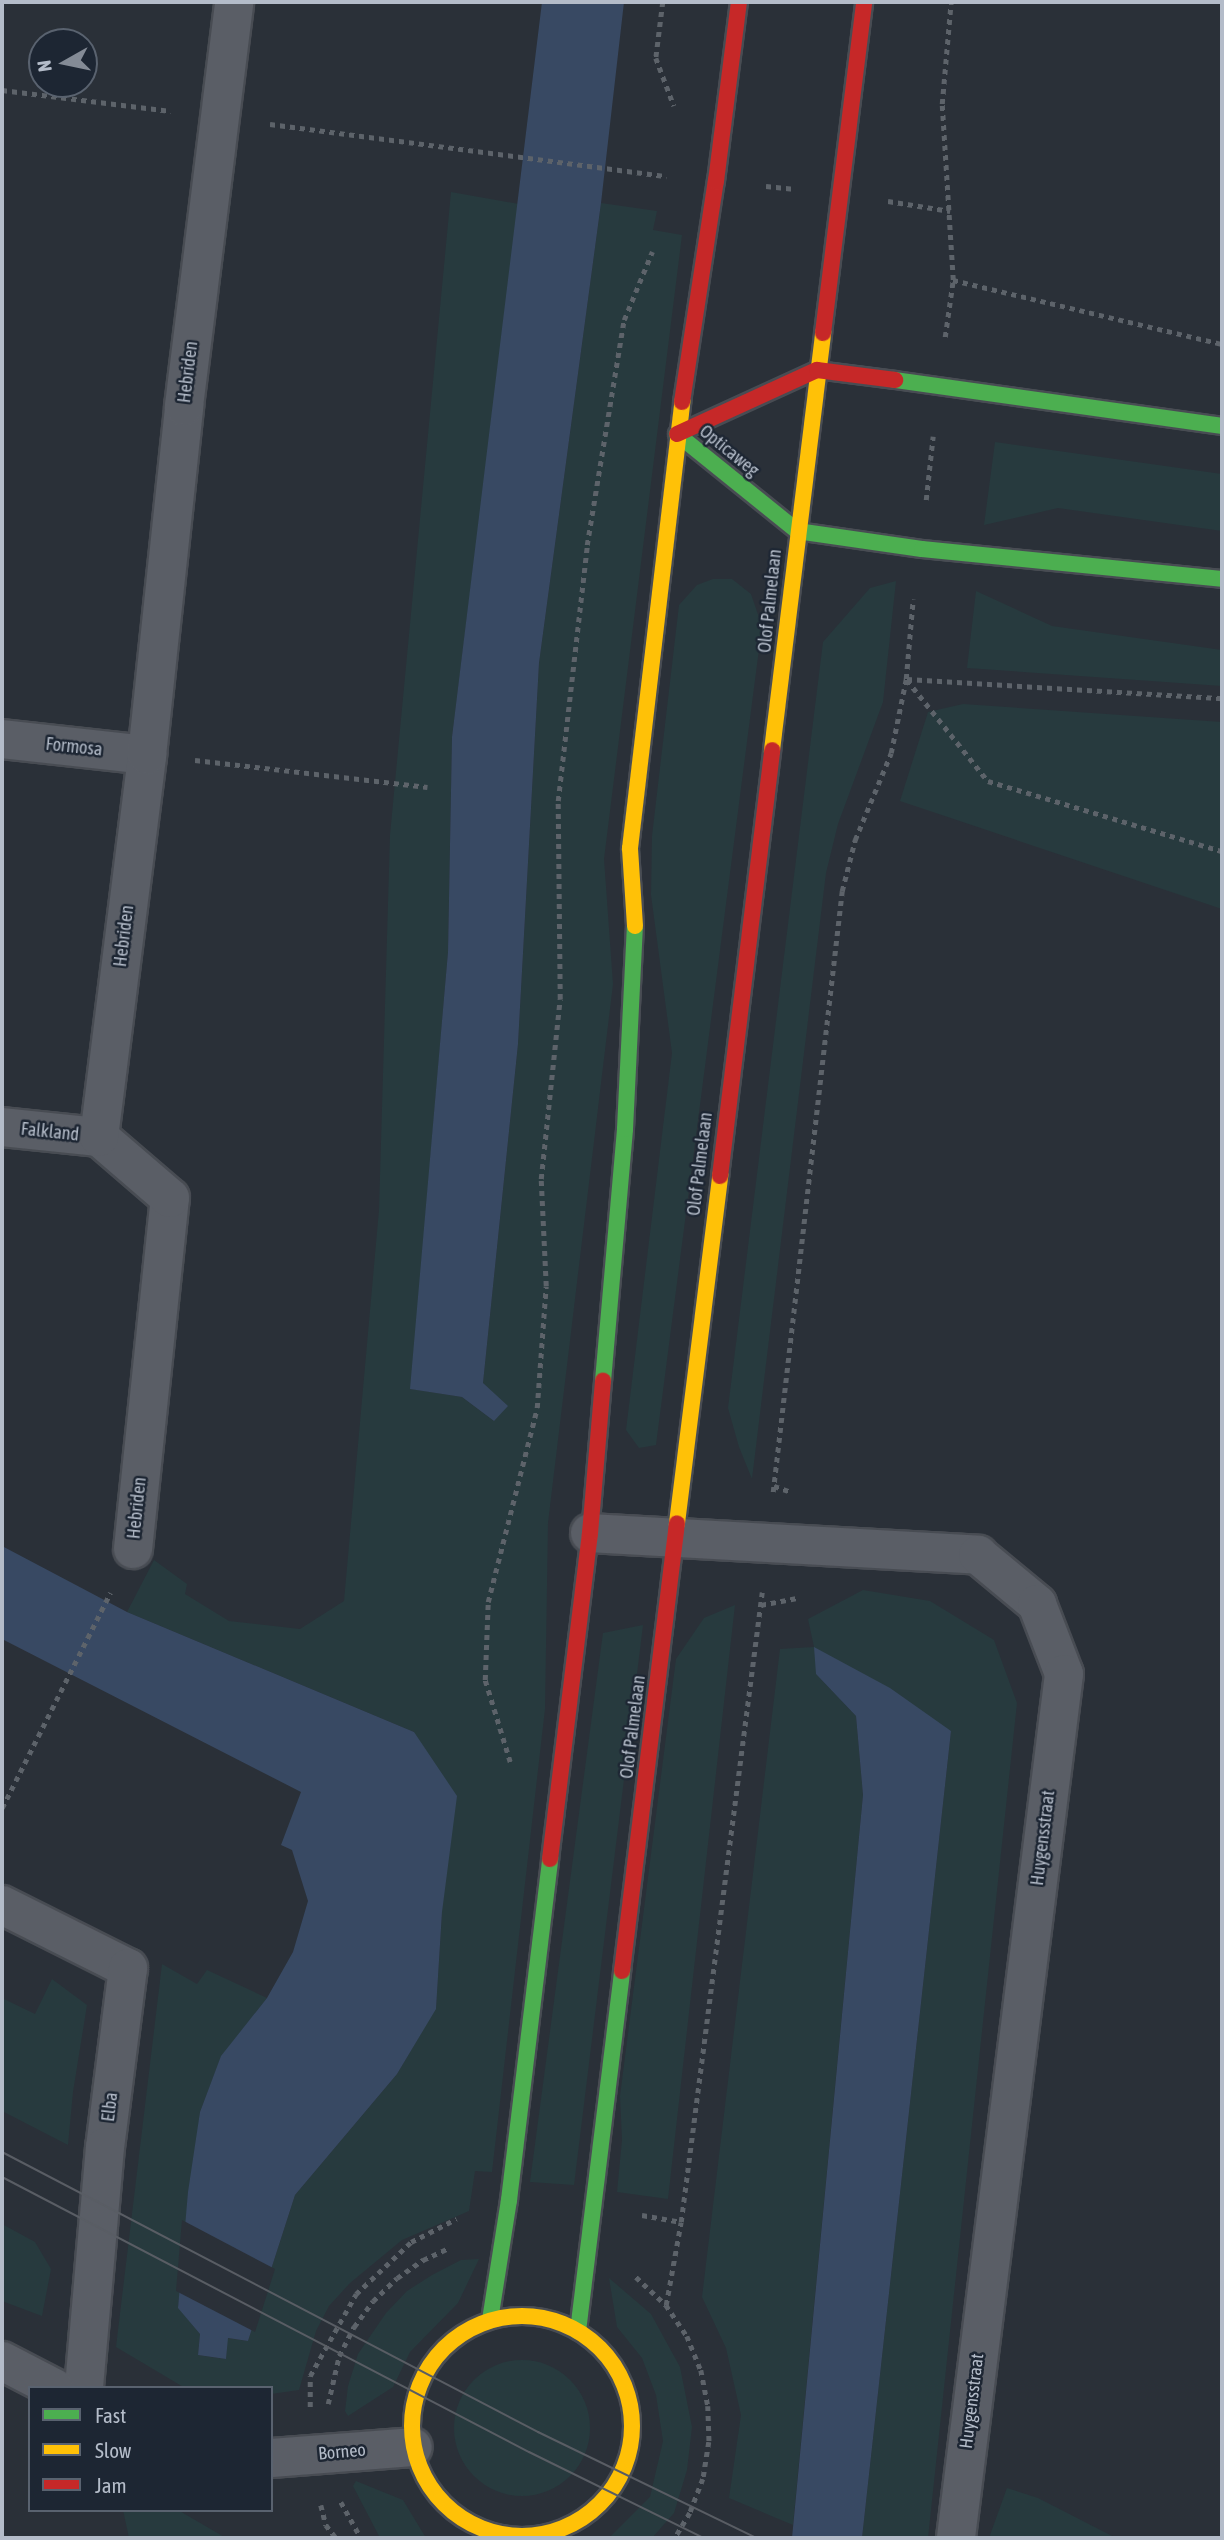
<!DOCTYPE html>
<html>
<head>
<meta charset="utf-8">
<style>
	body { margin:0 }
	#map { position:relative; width:1224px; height:2540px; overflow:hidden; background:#2a3038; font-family:"Asap Condensed",sans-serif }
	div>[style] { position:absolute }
	.green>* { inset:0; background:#273a3e }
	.round { border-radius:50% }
	.water>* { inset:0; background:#384963 }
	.pier>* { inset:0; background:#2a3038 }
	.path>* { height:4.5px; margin-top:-2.25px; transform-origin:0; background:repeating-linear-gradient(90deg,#5d636a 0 5px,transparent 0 10px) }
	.roads { filter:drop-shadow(2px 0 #484c53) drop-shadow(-2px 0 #484c53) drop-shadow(0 2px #484c53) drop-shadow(0 -2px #484c53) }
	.street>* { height:38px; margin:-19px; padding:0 19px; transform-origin:19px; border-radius:19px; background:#5a5e66 }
	.fast>* { height:16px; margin:-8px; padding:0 8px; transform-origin:8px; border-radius:8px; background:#4caf50 }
	.slow>* { height:16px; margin:-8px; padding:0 8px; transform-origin:8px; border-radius:8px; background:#ffc107 }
	.slow>.ring { margin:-8px; padding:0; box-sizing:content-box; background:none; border:16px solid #ffc107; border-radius:50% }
	.jam>* { height:16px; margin:-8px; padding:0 8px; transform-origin:8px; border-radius:8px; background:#c62828 }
	.tram>* { height:2px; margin:-1px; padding:0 1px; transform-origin:1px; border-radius:1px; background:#595d64 }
	span { translate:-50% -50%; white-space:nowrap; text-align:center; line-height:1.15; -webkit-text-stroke:5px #1d2633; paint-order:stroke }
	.street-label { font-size:18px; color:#b4bcc9 }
	.frame { position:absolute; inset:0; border:4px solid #b4bcc9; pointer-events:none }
	.legend { position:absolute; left:28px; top:2386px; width:245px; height:126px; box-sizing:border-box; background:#1d2633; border:2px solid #59626f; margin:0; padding:9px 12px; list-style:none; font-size:21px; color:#b4bcc9 }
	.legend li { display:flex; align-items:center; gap:14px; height:35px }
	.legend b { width:35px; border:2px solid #59626f }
	.north { position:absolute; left:28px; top:28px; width:70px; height:70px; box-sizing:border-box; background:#1d2633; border:2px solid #59626f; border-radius:50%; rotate:261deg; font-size:19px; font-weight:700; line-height:28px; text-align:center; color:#b4bcc9 }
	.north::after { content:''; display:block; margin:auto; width:24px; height:32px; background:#848b96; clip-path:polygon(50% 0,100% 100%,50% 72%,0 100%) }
</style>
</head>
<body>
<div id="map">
	<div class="green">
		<div style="clip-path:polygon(451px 192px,519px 204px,452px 737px,448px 952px,411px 1389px,462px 1397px,494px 1421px,483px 1383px,518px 1044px,539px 663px,601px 203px,657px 211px,653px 230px,682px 235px,604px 859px,613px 984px,548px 1523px,545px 1709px,492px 2172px,475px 2171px,469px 2211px,402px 2240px,350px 2283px,329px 2306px,316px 2331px,299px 2390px,271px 2394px,271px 2388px,185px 2388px,116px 2347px,162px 1964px,197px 1984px,207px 1970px,267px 1998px,221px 2057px,200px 2112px,178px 2307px,200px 2334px,198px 2355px,211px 2357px,226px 2359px,227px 2338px,248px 2341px,295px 2195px,397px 2074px,436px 2008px,442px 1912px,414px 1732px,127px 1612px,154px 1560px,187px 1584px,185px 1594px,229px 1621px,300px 1629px,344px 1601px,379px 1210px,390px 835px)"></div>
		<div style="clip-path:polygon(995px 442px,1222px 474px,1222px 531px,1058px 508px,984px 525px)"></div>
		<div style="clip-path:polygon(713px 579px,732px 579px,751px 594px,762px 626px,656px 1445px,639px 1448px,626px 1430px,672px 1053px,651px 895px,652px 836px,679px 605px,697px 585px)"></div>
		<div style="clip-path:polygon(896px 581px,883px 702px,838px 824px,826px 873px,752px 1479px,739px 1447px,728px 1408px,823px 642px,870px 588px)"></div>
		<div style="clip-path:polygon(976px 591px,1052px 626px,1222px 650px,1222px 686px,967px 668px)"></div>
		<div style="clip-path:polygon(963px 704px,1222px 722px,1222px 909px,900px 801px,928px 712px)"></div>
		<div style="clip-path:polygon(863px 1590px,930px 1601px,994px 1640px,1017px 1703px,928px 2538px,862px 2538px,951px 1731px,816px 1674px,856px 1716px,863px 1795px,793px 2525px,729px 2498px,741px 2415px,726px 2348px,702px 2297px,780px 1649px,814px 1647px,808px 1619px)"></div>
		<div style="clip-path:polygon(735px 1605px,668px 2199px,617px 2192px,622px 2140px,620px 2096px,676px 1659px,704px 1618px)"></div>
		<div style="clip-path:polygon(643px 1625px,574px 2185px,530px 2182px,603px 1633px)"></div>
		<div style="clip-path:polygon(52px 1979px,87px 2005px,73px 2092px,68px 2145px,2px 2111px,2px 1998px,35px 2014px)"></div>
		<div style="clip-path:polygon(2px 2224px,35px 2242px,51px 2269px,42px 2316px,2px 2301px)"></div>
		<div style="clip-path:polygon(479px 2259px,458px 2303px,410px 2352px,393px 2387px,348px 2416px,345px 2411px,348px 2386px,358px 2354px,386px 2313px,407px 2291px,432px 2275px,461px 2260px)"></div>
		<div style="clip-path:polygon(609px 2278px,651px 2314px,680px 2367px,692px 2427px,687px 2470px,674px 2513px,652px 2538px,609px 2538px,650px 2497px,663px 2441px,656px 2395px,642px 2358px,617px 2327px)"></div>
		<div class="round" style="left:454px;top:2360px;width:136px;height:136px"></div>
		<div style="clip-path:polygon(356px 2481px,403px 2500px,426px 2538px,380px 2538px,353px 2486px)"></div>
		<div style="clip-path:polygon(1007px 2488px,1038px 2498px,1116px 2538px,989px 2538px)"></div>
		<div style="clip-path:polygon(123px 2510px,178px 2510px,226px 2538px,129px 2538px)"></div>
	</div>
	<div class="water">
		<div style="clip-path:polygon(542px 2px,624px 2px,601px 203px,539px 663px,518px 1044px,483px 1383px,508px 1406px,494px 1421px,462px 1397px,410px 1389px,448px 952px,452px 737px)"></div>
		<div style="clip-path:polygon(2px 1546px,127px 1612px,414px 1732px,457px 1796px,442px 1912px,436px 2009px,397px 2074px,295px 2195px,248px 2341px,228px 2338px,226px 2359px,198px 2355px,200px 2334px,178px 2308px,188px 2192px,200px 2112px,221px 2056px,267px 1998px,293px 1952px,308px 1901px,292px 1850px,281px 1845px,301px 1792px,2px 1639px)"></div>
		<div style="clip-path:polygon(814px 1647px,890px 1688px,951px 1731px,862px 2538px,792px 2538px,863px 1795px,856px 1716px,816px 1674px)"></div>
	</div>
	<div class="pier">
		<div style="clip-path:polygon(182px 2220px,275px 2269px,255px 2332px,176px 2291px)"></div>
	</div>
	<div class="path">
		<div style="left:663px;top:2px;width:56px;rotate:97.1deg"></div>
		<div style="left:656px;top:58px;width:51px;rotate:69.4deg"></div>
		<div style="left:2px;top:90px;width:170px;rotate:7.1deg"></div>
		<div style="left:270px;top:124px;width:400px;rotate:7.5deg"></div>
		<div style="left:766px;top:186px;width:27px;rotate:6deg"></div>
		<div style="left:888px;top:201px;width:63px;rotate:9.2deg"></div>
		<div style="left:953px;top:280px;width:277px;rotate:13.4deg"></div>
		<div style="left:945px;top:337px;width:58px;rotate:-82deg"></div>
		<div style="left:953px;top:280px;width:176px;rotate:-93.6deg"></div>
		<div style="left:942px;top:104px;width:102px;rotate:-85deg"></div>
		<div style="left:926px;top:500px;width:64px;rotate:-83.8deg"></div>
		<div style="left:907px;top:679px;width:316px;rotate:3.5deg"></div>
		<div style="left:907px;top:680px;width:129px;rotate:51.3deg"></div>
		<div style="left:988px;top:781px;width:244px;rotate:16.7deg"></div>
		<div style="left:195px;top:760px;width:234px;rotate:6.6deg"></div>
		<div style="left:774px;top:1486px;width:18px;rotate:19deg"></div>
		<div style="left:773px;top:1492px;width:605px;rotate:-83.45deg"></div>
		<div style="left:842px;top:891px;width:53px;rotate:-75.7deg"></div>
		<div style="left:855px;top:840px;width:94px;rotate:-67.5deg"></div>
		<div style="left:891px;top:753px;width:76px;rotate:-78.5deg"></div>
		<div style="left:906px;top:679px;width:80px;rotate:-85deg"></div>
		<div style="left:761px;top:1605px;width:38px;rotate:-11deg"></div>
		<div style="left:510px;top:1762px;width:86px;rotate:-107deg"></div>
		<div style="left:485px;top:1680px;width:78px;rotate:-87.8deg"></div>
		<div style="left:488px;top:1602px;width:200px;rotate:-75.8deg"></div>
		<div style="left:537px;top:1408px;width:122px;rotate:-85.8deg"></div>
		<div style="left:546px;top:1286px;width:107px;rotate:-92.7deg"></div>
		<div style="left:541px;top:1179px;width:181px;rotate:-84deg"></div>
		<div style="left:560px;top:999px;width:198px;rotate:-90.6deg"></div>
		<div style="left:558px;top:801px;width:258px;rotate:-83.5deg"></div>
		<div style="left:587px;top:545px;width:228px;rotate:-80.7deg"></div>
		<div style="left:624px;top:320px;width:74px;rotate:-67.6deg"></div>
		<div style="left:2px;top:1808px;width:241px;rotate:-63.3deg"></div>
		<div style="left:642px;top:2215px;width:40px;rotate:10deg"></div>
		<div style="left:636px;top:2277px;width:41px;rotate:43deg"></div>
		<div style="left:666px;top:2305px;width:37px;rotate:56deg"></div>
		<div style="left:687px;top:2336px;width:37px;rotate:68deg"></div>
		<div style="left:701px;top:2370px;width:37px;rotate:79deg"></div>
		<div style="left:708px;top:2406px;width:36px;rotate:88deg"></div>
		<div style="left:709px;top:2442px;width:37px;rotate:99deg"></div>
		<div style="left:703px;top:2479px;width:36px;rotate:111deg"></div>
		<div style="left:690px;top:2513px;width:29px;rotate:121deg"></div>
		<div style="left:666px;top:2305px;width:84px;rotate:-79.8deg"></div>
		<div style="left:681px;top:2222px;width:635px;rotate:-82.67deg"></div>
		<div style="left:328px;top:2404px;width:49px;rotate:-77.1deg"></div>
		<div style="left:339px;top:2356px;width:33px;rotate:-63deg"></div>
		<div style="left:354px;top:2327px;width:32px;rotate:-54deg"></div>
		<div style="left:373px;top:2301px;width:33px;rotate:-44deg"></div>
		<div style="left:397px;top:2278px;width:32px;rotate:-35deg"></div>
		<div style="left:423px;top:2260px;width:29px;rotate:-25deg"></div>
		<div style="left:310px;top:2407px;width:31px;rotate:-90deg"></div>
		<div style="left:310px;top:2376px;width:94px;rotate:-60.7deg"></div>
		<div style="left:356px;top:2294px;width:76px;rotate:-43.4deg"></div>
		<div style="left:411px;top:2242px;width:51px;rotate:-27.1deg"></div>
		<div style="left:341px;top:2502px;width:41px;rotate:60.9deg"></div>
		<div style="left:321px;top:2505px;width:21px;rotate:76deg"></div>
		<div style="left:326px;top:2525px;width:16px;rotate:52deg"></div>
	</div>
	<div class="roads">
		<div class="street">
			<div style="left:2px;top:739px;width:146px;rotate:6.3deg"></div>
			<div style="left:2px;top:1127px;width:98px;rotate:5.9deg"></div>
			<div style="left:590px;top:1533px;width:389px;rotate:3.2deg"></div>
			<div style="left:978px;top:1555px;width:77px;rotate:39.7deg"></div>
			<div style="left:1037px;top:1604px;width:75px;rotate:68.9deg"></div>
			<div style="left:1064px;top:1674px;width:871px;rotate:97.13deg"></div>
			<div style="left:133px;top:1549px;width:353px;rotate:-84deg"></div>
			<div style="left:170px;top:1198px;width:94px;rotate:-139.3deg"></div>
			<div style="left:99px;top:1137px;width:385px;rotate:-82.8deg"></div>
			<div style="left:147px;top:755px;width:351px;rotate:-83.9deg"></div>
			<div style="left:184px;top:406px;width:407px;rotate:-82.9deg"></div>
			<div style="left:2px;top:1905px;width:141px;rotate:26.6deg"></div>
			<div style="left:128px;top:1968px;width:180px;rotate:97.3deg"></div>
			<div style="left:105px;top:2147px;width:242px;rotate:95deg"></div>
			<div style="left:2px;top:2361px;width:59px;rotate:27.4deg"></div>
			<div style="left:271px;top:2458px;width:142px;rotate:-4.4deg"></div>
		</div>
		<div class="fast">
			<div style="left:895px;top:380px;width:330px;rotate:8deg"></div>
			<div style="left:677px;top:434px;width:154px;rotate:38.9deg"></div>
			<div style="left:797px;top:531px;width:126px;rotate:8.2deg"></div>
			<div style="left:922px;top:549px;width:301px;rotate:5.7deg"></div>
			<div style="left:603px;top:1381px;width:253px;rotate:-85deg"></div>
			<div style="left:625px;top:1129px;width:203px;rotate:-87.2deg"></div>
			<div style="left:490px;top:2320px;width:121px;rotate:-81deg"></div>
			<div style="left:509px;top:2200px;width:343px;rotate:-83.1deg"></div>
			<div style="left:578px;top:2331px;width:363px;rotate:-83deg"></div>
		</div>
		<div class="slow">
			<div style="left:772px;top:750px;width:420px;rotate:-83deg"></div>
			<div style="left:635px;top:926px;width:78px;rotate:-93.7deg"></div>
			<div style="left:630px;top:848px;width:449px;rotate:-83.3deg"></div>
			<div style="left:677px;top:1523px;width:350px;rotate:-82.9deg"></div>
			<div class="ring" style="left:412px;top:2316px;width:204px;height:204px"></div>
		</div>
		<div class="jam">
			<div style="left:823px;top:333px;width:334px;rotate:-82.9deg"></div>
			<div style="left:682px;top:402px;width:224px;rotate:-81.3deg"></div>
			<div style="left:716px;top:181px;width:180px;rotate:-82.7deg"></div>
			<div style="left:677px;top:434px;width:154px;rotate:-24.6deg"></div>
			<div style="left:817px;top:370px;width:79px;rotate:7.3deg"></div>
			<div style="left:720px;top:1176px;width:429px;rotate:-83deg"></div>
			<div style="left:550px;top:1859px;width:328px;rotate:-83deg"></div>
			<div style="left:590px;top:1533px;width:153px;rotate:-85.1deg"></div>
			<div style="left:622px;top:1971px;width:451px;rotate:-83deg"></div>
		</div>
	</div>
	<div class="tram">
		<div style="left:2px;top:2152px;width:605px;rotate:27.58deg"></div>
		<div style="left:538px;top:2432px;width:242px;rotate:25.9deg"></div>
		<div style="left:2px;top:2177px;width:594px;rotate:27.56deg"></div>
		<div style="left:529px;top:2452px;width:195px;rotate:26.2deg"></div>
	</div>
	<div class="street-label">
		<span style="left:188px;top:372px;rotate:-83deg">Hebriden</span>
		<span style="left:729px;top:451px;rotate:39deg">Opticaweg</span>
		<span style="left:770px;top:601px;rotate:-84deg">Olof Palmelaan</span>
		<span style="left:74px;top:747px;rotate:6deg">Formosa</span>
		<span style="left:124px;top:936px;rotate:-83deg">Hebriden</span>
		<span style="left:50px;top:1132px;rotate:6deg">Falkland</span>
		<span style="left:700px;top:1164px;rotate:-83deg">Olof Palmelaan</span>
		<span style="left:137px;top:1508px;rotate:-84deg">Hebriden</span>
		<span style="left:633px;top:1727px;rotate:-83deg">Olof Palmelaan</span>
		<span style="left:1043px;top:1838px;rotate:-83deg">Huygensstraat</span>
		<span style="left:110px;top:2107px;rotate:-83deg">Elba</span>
		<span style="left:972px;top:2401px;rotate:-83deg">Huygensstraat</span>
		<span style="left:342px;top:2452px;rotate:-5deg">Borneo</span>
	</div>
	<div class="frame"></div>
	<ul class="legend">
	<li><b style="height:9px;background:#4caf50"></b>Fast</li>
	<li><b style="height:9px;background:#ffc107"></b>Slow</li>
	<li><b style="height:9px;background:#c62828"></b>Jam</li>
	</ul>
	<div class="north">N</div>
</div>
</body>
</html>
